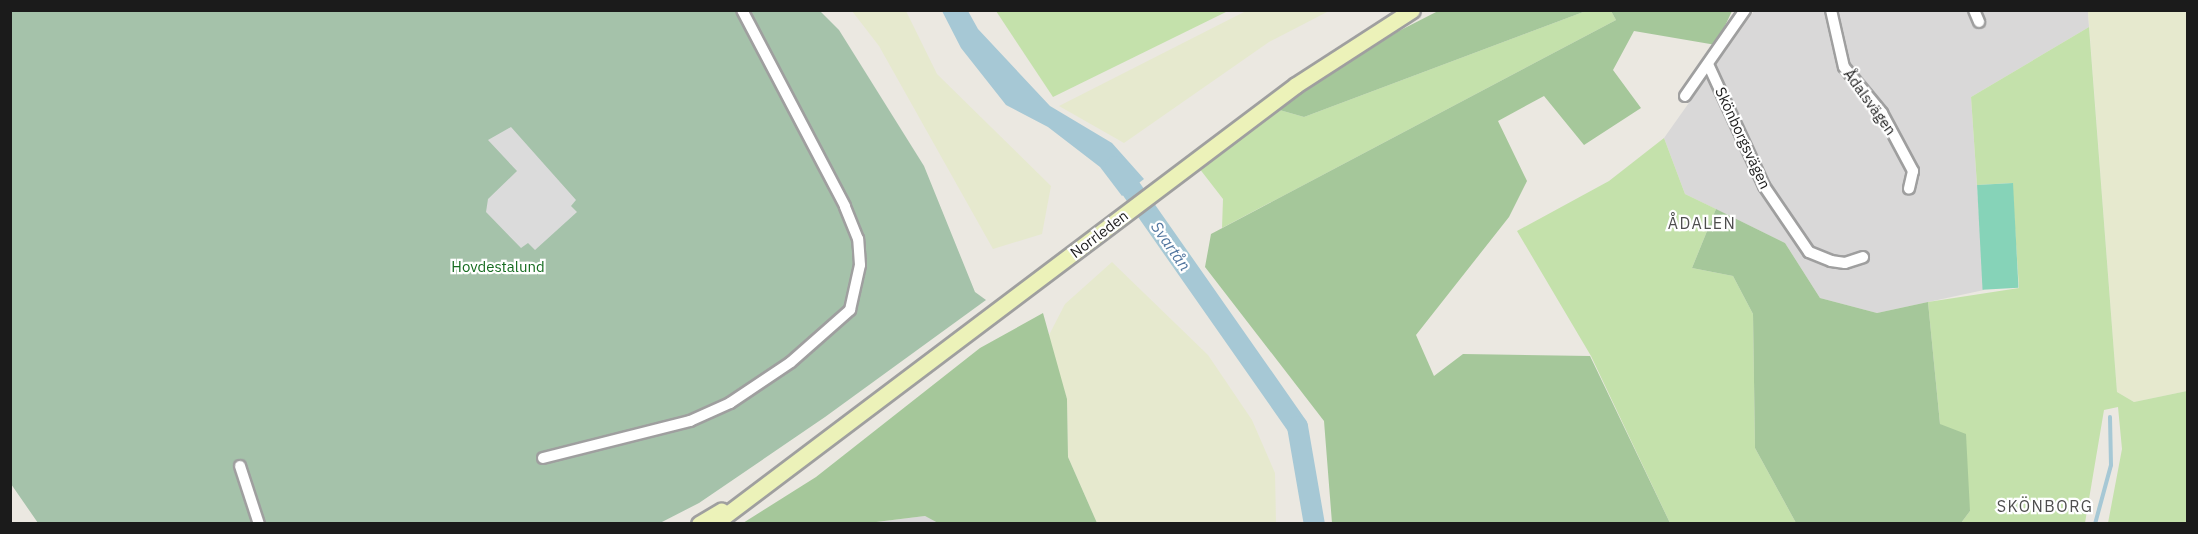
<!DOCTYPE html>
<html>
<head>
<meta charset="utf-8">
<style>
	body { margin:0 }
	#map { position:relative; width:2198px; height:534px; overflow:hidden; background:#ebe8e1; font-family:"IBM Plex Sans",sans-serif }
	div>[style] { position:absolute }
	.residential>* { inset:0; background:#d9d8d8 }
	.farmland>* { inset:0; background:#e6e9ce }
	.grass>* { inset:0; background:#c4e1ab }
	.forest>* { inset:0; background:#a5c79a }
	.cemetery>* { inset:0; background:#a5c2aa }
	.pitch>* { inset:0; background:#86d3b8; transform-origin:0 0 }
	.parking>* { inset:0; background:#dbdbdb }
	.water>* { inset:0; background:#a6c8d5 }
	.stream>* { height:4px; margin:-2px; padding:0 2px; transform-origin:2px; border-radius:2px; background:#a6c8d5 }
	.river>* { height:21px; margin:-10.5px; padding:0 10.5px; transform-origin:10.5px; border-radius:10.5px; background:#a6c8d5 }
	.roads { filter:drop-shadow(2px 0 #9f9f9f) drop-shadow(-2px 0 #9f9f9f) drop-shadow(0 2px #9f9f9f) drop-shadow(0 -2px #9f9f9f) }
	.street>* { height:10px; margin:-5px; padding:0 5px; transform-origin:5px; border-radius:5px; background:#fff }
	.secondary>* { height:15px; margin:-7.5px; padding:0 7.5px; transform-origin:7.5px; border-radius:7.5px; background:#ecf2b9 }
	span { translate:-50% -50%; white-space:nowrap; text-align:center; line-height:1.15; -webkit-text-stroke:4.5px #fff; paint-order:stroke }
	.street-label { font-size:15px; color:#1b1b1b }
	.park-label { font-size:15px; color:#166c20 }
	.neighbourhood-label { font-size:16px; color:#4e4e4e; letter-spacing:1.5px }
	.water-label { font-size:16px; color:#52769f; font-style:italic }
	.frame { position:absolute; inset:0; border:12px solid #1b1b1b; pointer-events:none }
</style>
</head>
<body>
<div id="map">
	<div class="residential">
		<div style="clip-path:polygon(1754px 11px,2088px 11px,2089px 27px,1971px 97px,1984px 290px,1877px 313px,1820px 298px,1785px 243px,1685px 194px,1664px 138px)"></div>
		<div style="clip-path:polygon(925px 516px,940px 523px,860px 524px)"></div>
	</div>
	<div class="farmland">
		<div style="clip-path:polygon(852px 11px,906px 11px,937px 74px,1051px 186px,1042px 234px,993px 249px,879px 46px)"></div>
		<div style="clip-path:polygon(1246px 11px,1329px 11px,1269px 42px,1124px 143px,1059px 106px)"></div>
		<div style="clip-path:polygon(2088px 11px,2187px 11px,2187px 391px,2134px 402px,2117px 392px)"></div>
		<div style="clip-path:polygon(1112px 262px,1208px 355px,1252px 420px,1275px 473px,1276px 523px,1097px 523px,1068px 457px,1067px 399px,1047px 339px,1065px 304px)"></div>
	</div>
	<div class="grass">
		<div style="clip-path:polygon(996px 11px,1228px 11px,1053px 97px)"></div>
		<div style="clip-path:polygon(1586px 11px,1611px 11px,1616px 20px,1222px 228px,1223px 199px,1199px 168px,1276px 109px,1304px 117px)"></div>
		<div style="clip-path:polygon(2089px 27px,2117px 392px,2134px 402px,2187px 391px,2187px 523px,2108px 523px,2122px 449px,2118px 407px,2104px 410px,2085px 523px,1961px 523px,1970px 511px,1940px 424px,1928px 302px,2019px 288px,2012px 183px,1977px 185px,1971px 97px)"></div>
		<div style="clip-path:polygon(1664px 138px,1685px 194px,1716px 209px,1692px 268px,1733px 276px,1753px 314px,1755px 448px,1796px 523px,1670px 523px,1591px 356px,1517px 231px,1609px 181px)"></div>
	</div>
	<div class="forest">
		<div style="clip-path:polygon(1438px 11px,1586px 11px,1304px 117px,1276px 109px,1397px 32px)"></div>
		<div style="clip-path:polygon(1611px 11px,1732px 11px,1716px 45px,1634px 31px,1613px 70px,1641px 108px,1584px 145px,1544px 96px,1498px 121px,1527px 181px,1509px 217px,1416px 335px,1434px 376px,1463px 354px,1590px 356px,1670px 523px,1332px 523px,1324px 421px,1205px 267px,1211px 234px,1616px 20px)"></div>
		<div style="clip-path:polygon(1716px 209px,1785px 243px,1820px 298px,1877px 313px,1928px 302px,1940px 424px,1966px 434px,1970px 511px,1961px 523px,1796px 523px,1755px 448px,1753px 314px,1733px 276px,1692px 268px)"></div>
		<div style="clip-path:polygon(1043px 313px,1067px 399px,1068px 457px,1097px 523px,940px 524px,925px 516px,860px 524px,743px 523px,816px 477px,980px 348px)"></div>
	</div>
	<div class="cemetery">
		<div style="clip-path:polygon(10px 11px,820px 11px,839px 30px,924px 166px,975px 292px,986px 300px,825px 417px,699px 503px,660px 523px,38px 523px,11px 484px)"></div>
	</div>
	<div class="pitch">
		<div style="left:2013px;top:183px;width:105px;height:36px;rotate:87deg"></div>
	</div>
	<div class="parking">
		<div style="clip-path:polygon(511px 127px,576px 200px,571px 206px,577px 212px,535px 250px,528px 243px,521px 248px,486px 212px,488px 199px,517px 171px,488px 140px)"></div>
	</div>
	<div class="water">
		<div style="clip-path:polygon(942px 11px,968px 11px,978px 29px,1050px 106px,1112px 143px,1144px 179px,1122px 196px,1100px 167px,1048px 127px,1006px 105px,961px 48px)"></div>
	</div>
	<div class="stream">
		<div style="left:2095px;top:524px;width:61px;rotate:-74.8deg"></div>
		<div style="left:2111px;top:465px;width:48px;rotate:-91.2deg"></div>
	</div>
	<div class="river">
		<div style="left:1115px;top:166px;width:317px;rotate:55deg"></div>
		<div style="left:1297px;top:426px;width:99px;rotate:80.2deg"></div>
	</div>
	<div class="roads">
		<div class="street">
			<div style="left:1831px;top:10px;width:58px;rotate:77.2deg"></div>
			<div style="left:1844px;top:67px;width:60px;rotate:50.4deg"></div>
			<div style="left:1882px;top:113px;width:66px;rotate:61.9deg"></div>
			<div style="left:1913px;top:171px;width:18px;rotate:103deg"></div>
			<div style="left:1974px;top:10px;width:13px;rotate:67deg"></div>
			<div style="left:1708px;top:64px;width:134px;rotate:65.3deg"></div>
			<div style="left:1764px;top:186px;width:80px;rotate:55.7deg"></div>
			<div style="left:1809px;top:252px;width:24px;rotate:22deg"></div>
			<div style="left:1831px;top:261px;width:14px;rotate:8deg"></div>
			<div style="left:1845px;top:263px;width:19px;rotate:-18deg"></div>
			<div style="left:1685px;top:96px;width:105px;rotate:-55.1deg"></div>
			<div style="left:543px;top:458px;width:152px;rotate:-14.1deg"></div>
			<div style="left:690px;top:421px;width:44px;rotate:-24.2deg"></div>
			<div style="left:730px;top:403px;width:73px;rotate:-33.9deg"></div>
			<div style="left:791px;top:362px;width:79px;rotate:-41.4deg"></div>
			<div style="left:850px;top:310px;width:46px;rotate:-77.5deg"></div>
			<div style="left:860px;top:265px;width:26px;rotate:-94deg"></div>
			<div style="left:858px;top:239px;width:35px;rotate:-112deg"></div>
			<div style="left:845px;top:206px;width:221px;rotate:-117.7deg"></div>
			<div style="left:240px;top:466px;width:61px;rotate:71.9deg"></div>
		</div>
		<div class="secondary">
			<div style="left:699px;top:524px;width:26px;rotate:-31deg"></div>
			<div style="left:714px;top:524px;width:729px;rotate:-37.03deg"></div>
			<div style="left:1296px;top:85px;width:138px;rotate:-32.9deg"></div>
		</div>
	</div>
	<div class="street-label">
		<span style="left:1870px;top:102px;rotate:54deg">Ådalsvägen</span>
		<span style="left:1743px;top:138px;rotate:65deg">Skönborgsvägen</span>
		<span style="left:1099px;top:234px;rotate:-37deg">Norrleden</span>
	</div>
	<div class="park-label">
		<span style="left:498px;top:267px">Hovdestalund</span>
	</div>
	<div class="neighbourhood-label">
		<span style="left:1702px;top:223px">ÅDALEN</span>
		<span style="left:2045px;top:506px">SKÖNBORG</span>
	</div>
	<div class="water-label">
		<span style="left:1171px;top:246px;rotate:55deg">Svartån</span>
	</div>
	<div class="frame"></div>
</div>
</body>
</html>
